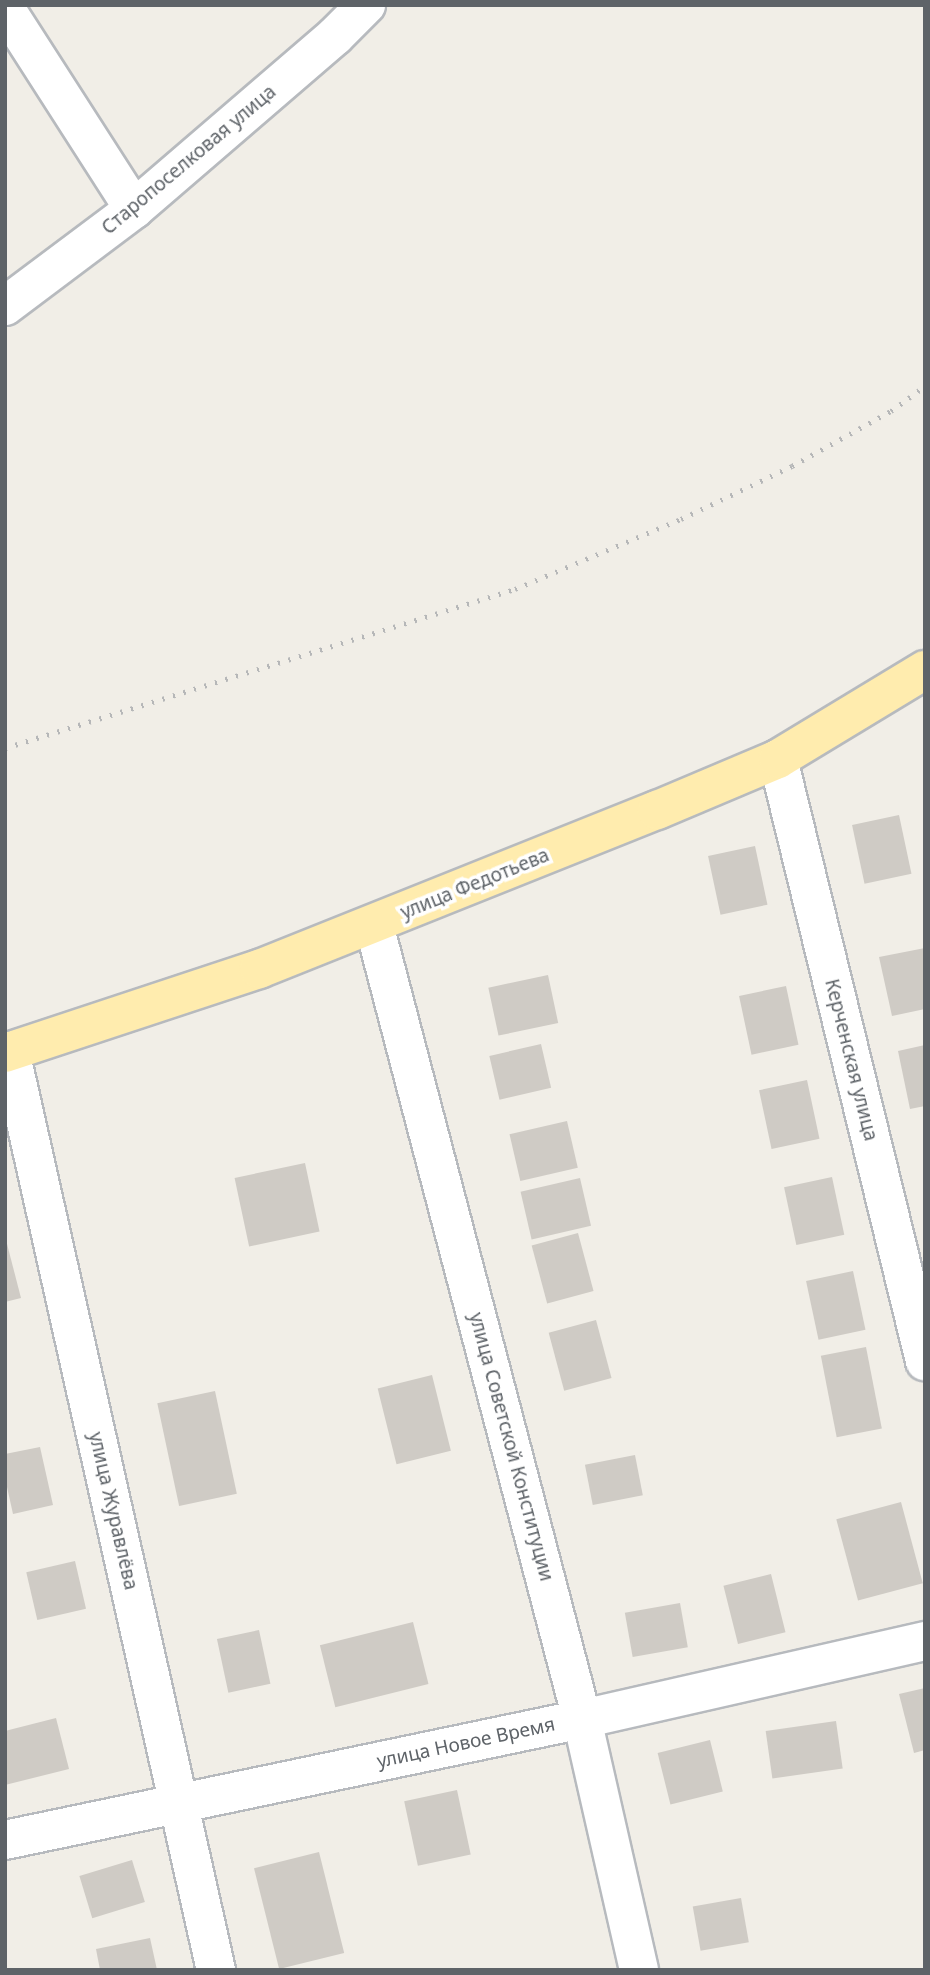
<!DOCTYPE html>
<html>
<head>
<meta charset="utf-8">
<style>
	body { margin:0 }
	#map { position:relative; width:930px; height:1975px; overflow:hidden; background:#f1eee7; font-family:"Noto Sans",sans-serif }
	div>[style] { position:absolute }
	.building>* { inset:0; background:#cfcbc5; transform-origin:0 0 }
	.roads { filter:drop-shadow(2px 0 #b7babe) drop-shadow(-2px 0 #b7babe) drop-shadow(0 2px #b7babe) drop-shadow(0 -2px #b7babe) }
	.minor>* { height:38px; margin:-19px; padding:0 19px; transform-origin:19px; border-radius:19px; background:#fff }
	.major>* { height:38px; margin:-19px; padding:0 19px; transform-origin:19px; border-radius:19px; background:#ffecae }
	.rail>* { height:5px; margin-top:-2.5px; transform-origin:0; background:repeating-linear-gradient(90deg,#b6b7b8 0 2px,transparent 0 11px) }
	span { translate:-50% -50%; white-space:nowrap; text-align:center; line-height:1.15; -webkit-text-stroke:7px #fff; paint-order:stroke }
	.street-label { font-size:19px; color:#5e6368 }
	.frame { position:absolute; inset:0; border:7px solid #5e6368; pointer-events:none }
</style>
</head>
<body>
<div id="map">
	<div class="building">
		<div style="left:899px;top:815px;width:60px;height:48px;rotate:78deg"></div>
		<div style="left:755px;top:846px;width:60px;height:48px;rotate:78deg"></div>
		<div style="clip-path:polygon(925px 948px,925px 1009px,892px 1016px,879px 957px)"></div>
		<div style="left:548px;top:975px;width:49px;height:61px;rotate:78deg"></div>
		<div style="left:786px;top:986px;width:60px;height:48px;rotate:78deg"></div>
		<div style="left:541px;top:1044px;width:45px;height:53px;rotate:77deg"></div>
		<div style="clip-path:polygon(925px 1045px,925px 1106px,910px 1109px,898px 1051px)"></div>
		<div style="left:807px;top:1080px;width:60px;height:49px;rotate:78deg"></div>
		<div style="left:567px;top:1121px;width:48px;height:59px;rotate:77deg"></div>
		<div style="left:305px;top:1163px;width:70px;height:72px;rotate:78deg"></div>
		<div style="left:832px;top:1177px;width:59px;height:49px;rotate:78deg"></div>
		<div style="left:580px;top:1178px;width:49px;height:61px;rotate:77deg"></div>
		<div style="left:578px;top:1233px;width:60px;height:48px;rotate:75deg"></div>
		<div style="clip-path:polygon(6px 1240px,21px 1298px,5px 1302px,5px 1241px)"></div>
		<div style="left:853px;top:1271px;width:60px;height:48px;rotate:78deg"></div>
		<div style="left:596px;top:1320px;width:60px;height:49px;rotate:75deg"></div>
		<div style="left:866px;top:1347px;width:83px;height:46px;rotate:79deg"></div>
		<div style="left:432px;top:1375px;width:78px;height:56px;rotate:76deg"></div>
		<div style="left:215px;top:1391px;width:105px;height:59px;rotate:78deg"></div>
		<div style="clip-path:polygon(40px 1447px,53px 1505px,13px 1514px,5px 1478px,5px 1454px)"></div>
		<div style="left:635px;top:1455px;width:41px;height:51px;rotate:79deg"></div>
		<div style="left:901px;top:1502px;width:84px;height:67px;rotate:75deg"></div>
		<div style="left:75px;top:1561px;width:49px;height:50px;rotate:77deg"></div>
		<div style="left:771px;top:1574px;width:60px;height:49px;rotate:76deg"></div>
		<div style="left:680px;top:1603px;width:45px;height:56px;rotate:80deg"></div>
		<div style="left:413px;top:1622px;width:64px;height:96px;rotate:76deg"></div>
		<div style="left:259px;top:1630px;width:55px;height:43px;rotate:78deg"></div>
		<div style="clip-path:polygon(925px 1688px,925px 1750px,914px 1753px,899px 1694px)"></div>
		<div style="clip-path:polygon(56px 1718px,69px 1769px,5px 1785px,5px 1731px)"></div>
		<div style="left:836px;top:1721px;width:48px;height:71px;rotate:82deg"></div>
		<div style="left:710px;top:1740px;width:53px;height:54px;rotate:76deg"></div>
		<div style="left:457px;top:1790px;width:66px;height:54px;rotate:78deg"></div>
		<div style="left:319px;top:1852px;width:104px;height:67px;rotate:76deg"></div>
		<div style="left:132px;top:1860px;width:44px;height:55px;rotate:73deg"></div>
		<div style="left:741px;top:1898px;width:45px;height:49px;rotate:80deg"></div>
		<div style="clip-path:polygon(150px 1938px,157px 1970px,100px 1970px,96px 1949px)"></div>
	</div>
	<div class="roads">
		<div class="minor">
			<div style="left:5px;top:8px;width:239px;rotate:57.3deg"></div>
			<div style="left:5px;top:306px;width:161px;rotate:-36.9deg"></div>
			<div style="left:134px;top:209px;width:265px;rotate:-40.7deg"></div>
			<div style="left:335px;top:36px;width:44px;rotate:-45deg"></div>
			<div style="left:778px;top:759px;width:620px;rotate:76.28deg"></div>
			<div style="left:374px;top:925px;width:821px;rotate:75.32deg"></div>
			<div style="left:582px;top:1719px;width:257px;rotate:77.2deg"></div>
			<div style="left:10px;top:1051px;width:942px;rotate:77.37deg"></div>
			<div style="left:5px;top:1840px;width:590px;rotate:-11.84deg"></div>
			<div style="left:582px;top:1719px;width:352px;rotate:-12.8deg"></div>
		</div>
		<div class="major">
			<div style="left:5px;top:1053px;width:268px;rotate:-18.3deg"></div>
			<div style="left:259px;top:969px;width:429px;rotate:-21.8deg"></div>
			<div style="left:657px;top:810px;width:131px;rotate:-22.9deg"></div>
			<div style="left:778px;top:759px;width:172px;rotate:-31.2deg"></div>
		</div>
	</div>
	<div class="rail">
		<div style="left:5px;top:748px;width:534px;rotate:-17.32deg"></div>
		<div style="left:515px;top:589px;width:180px;rotate:-22.9deg"></div>
		<div style="left:681px;top:519px;width:123px;rotate:-25.5deg"></div>
		<div style="left:792px;top:466px;width:113px;rotate:-29.1deg"></div>
		<div style="left:891px;top:411px;width:42px;rotate:-36.3deg"></div>
	</div>
	<div class="street-label">
		<span style="left:189px;top:160px;rotate:-40deg">Старопоселковая улица</span>
		<span style="left:475px;top:884px;rotate:-22deg">улица Федотьева</span>
		<span style="left:851px;top:1060px;rotate:76deg">Керченская улица</span>
		<span style="left:511px;top:1447px;rotate:75deg">улица Советской Конституции</span>
		<span style="left:113px;top:1511px;rotate:77deg">улица Журавлёва</span>
		<span style="left:466px;top:1743px;rotate:-12deg">улица Новое Время</span>
	</div>
	<div class="frame"></div>
</div>
</body>
</html>
